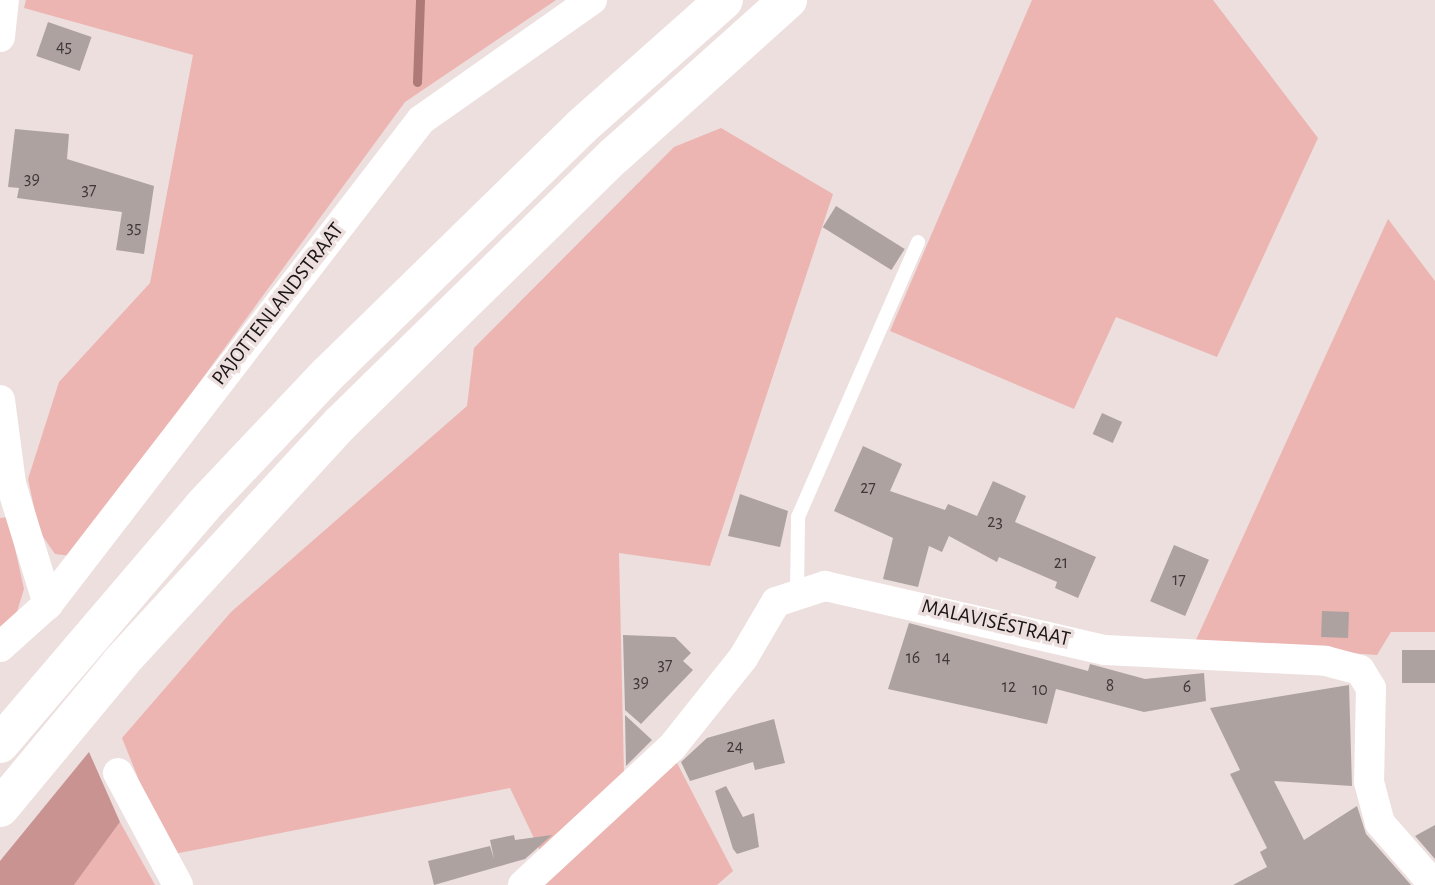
<!DOCTYPE html>
<html>
<head>
<meta charset="utf-8">
<style>
	body { margin:0 }
	#map { position:relative; width:1435px; height:885px; overflow:hidden; background:#ecdfde; font-family:"Alegreya Sans",sans-serif }
	div>[style] { position:absolute }
	.green>* { inset:0; background:#ecb5b2 }
	.forest>* { inset:0; background:#c89390 }
	.stream>* { height:9px; margin:-4.5px; padding:0 4.5px; transform-origin:4.5px; border-radius:4.5px; background:#ae7a78 }
	.building>* { inset:0; background:#aea2a1; transform-origin:0 0 }
	.service>* { height:14px; margin:-7px; padding:0 7px; transform-origin:7px; border-radius:7px; background:#fff }
	.minor>* { height:30px; margin:-15px; padding:0 15px; transform-origin:15px; border-radius:15px; background:#fff }
	.motorway>* { height:38px; margin:-19px; padding:0 19px; transform-origin:19px; border-radius:19px; background:#fff }
	span { translate:-50% -50%; white-space:nowrap; text-align:center; line-height:1.15; -webkit-text-stroke:7px #ecdfde; paint-order:stroke }
	.number-label { font-size:18px; color:#3f3838 }
	.number-label span { -webkit-text-stroke-width:0 }
	.street-label { font-size:21px; color:#1a1515 }
</style>
</head>
<body>
<div id="map">
	<div class="green">
		<div style="clip-path:polygon(26px 0,556px 0,405px 102px,72px 556px,55px 554px,39px 531px,28px 479px,59px 382px,150px 283px,193px 55px,24px 8px)"></div>
		<div style="clip-path:polygon(1032px 0,1213px 0,1318px 138px,1217px 357px,1116px 317px,1074px 409px,890px 331px)"></div>
		<div style="clip-path:polygon(721px 128px,833px 194px,710px 566px,619px 553px,624px 773px,543px 857px,510px 788px,169px 855px,122px 738px,231px 612px,467px 406px,474px 348px,674px 147px)"></div>
		<div style="clip-path:polygon(1388px 219px,1435px 281px,1435px 632px,1391px 632px,1377px 655px,1195px 642px)"></div>
		<div style="clip-path:polygon(8px 517px,24px 589px,16px 615px,0 632px,0 518px)"></div>
		<div style="clip-path:polygon(676px 761px,733px 871px,717px 885px,535px 885px)"></div>
		<div style="clip-path:polygon(120px 822px,155px 885px,74px 885px)"></div>
	</div>
	<div class="forest">
		<div style="clip-path:polygon(89px 752px,120px 822px,74px 885px,0 885px,0 861px)"></div>
	</div>
	<div class="stream">
		<div style="left:417px;top:82px;width:82px;rotate:-87.9deg"></div>
	</div>
	<div class="building">
		<div style="left:48px;top:22px;width:46px;height:36px;rotate:19deg"></div>
		<div style="clip-path:polygon(15px 129px,69px 134px,67px 159px,154px 186px,144px 254px,116px 250px,122px 212px,17px 198px,19px 188px,8px 187px)"></div>
		<div style="left:836px;top:206px;width:81px;height:25px;rotate:32deg"></div>
		<div style="left:1102px;top:413px;width:22px;height:23px;rotate:24deg"></div>
		<div style="clip-path:polygon(863px 446px,902px 464px,890px 491px,945px 510px,948px 504px,977px 516px,993px 481px,1026px 496px,1015px 522px,1096px 557px,1078px 598px,1055px 588px,1057px 582px,999px 557px,997px 562px,949px 536px,942px 552px,929px 546px,918px 587px,883px 579px,893px 538px,834px 511px)"></div>
		<div style="clip-path:polygon(740px 494px,788px 511px,780px 547px,728px 536px)"></div>
		<div style="left:1174px;top:545px;width:38px;height:61px;rotate:23deg"></div>
		<div style="left:1322px;top:611px;width:27px;height:26px;rotate:2deg"></div>
		<div style="clip-path:polygon(909px 623px,1088px 671px,1090px 664px,1145px 679px,1204px 673px,1206px 701px,1144px 712px,1056px 689px,1047px 724px,888px 689px)"></div>
		<div style="clip-path:polygon(623px 635px,675px 637px,691px 653px,683px 661px,693px 670px,641px 724px,625px 710px)"></div>
		<div style="left:1435px;top:650px;width:33px;height:33px;rotate:90deg"></div>
		<div style="clip-path:polygon(1349px 685px,1352px 786px,1274px 781px,1304px 840px,1357px 806px,1366px 834px,1411px 885px,1233px 885px,1267px 867px,1260px 852px,1267px 848px,1230px 774px,1240px 770px,1210px 708px)"></div>
		<div style="clip-path:polygon(625px 715px,652px 740px,626px 766px)"></div>
		<div style="clip-path:polygon(774px 719px,785px 763px,755px 770px,753px 762px,690px 781px,681px 762px,707px 738px)"></div>
		<div style="clip-path:polygon(726px 786px,743px 817px,754px 813px,759px 847px,737px 854px,733px 849px,715px 791px)"></div>
		<div style="clip-path:polygon(1435px 825px,1435px 859px,1415px 836px)"></div>
		<div style="clip-path:polygon(514px 835px,515px 840px,552px 835px,525px 859px,434px 885px,428px 861px,490px 846px,494px 859px,490px 840px)"></div>
	</div>
	<div class="service">
		<div style="left:797px;top:592px;width:75px;rotate:-89.2deg"></div>
		<div style="left:798px;top:517px;width:300px;rotate:-66.4deg"></div>
	</div>
	<div class="minor">
		<div style="left:0;top:37px;width:37px;rotate:-84deg"></div>
		<div style="left:0;top:400px;width:85px;rotate:82.5deg"></div>
		<div style="left:11px;top:484px;width:126px;rotate:72.9deg"></div>
		<div style="left:0;top:647px;width:64px;rotate:-41.9deg"></div>
		<div style="left:48px;top:604px;width:611px;rotate:-52.38deg"></div>
		<div style="left:421px;top:120px;width:209px;rotate:-35.1deg"></div>
		<div style="left:118px;top:773px;width:127px;rotate:61.8deg"></div>
		<div style="left:523px;top:885px;width:203px;rotate:-42.8deg"></div>
		<div style="left:672px;top:747px;width:114px;rotate:-51.4deg"></div>
		<div style="left:743px;top:658px;width:65px;rotate:-59.5deg"></div>
		<div style="left:776px;top:602px;width:52px;rotate:-18.1deg"></div>
		<div style="left:825px;top:586px;width:287px;rotate:12.9deg"></div>
		<div style="left:1105px;top:650px;width:221px;rotate:2.8deg"></div>
		<div style="left:1326px;top:661px;width:35px;rotate:15deg"></div>
		<div style="left:1360px;top:670px;width:21px;rotate:59deg"></div>
		<div style="left:1371px;top:688px;width:94px;rotate:91.2deg"></div>
		<div style="left:1369px;top:782px;width:42px;rotate:75deg"></div>
		<div style="left:1380px;top:823px;width:82px;rotate:48.9deg"></div>
	</div>
	<div class="motorway">
		<div style="left:0;top:744px;width:313px;rotate:-49.5deg"></div>
		<div style="left:203px;top:506px;width:180px;rotate:-46.6deg"></div>
		<div style="left:327px;top:375px;width:355px;rotate:-44.3deg"></div>
		<div style="left:581px;top:127px;width:191px;rotate:-41.6deg"></div>
		<div style="left:0;top:808px;width:190px;rotate:-50.3deg"></div>
		<div style="left:121px;top:662px;width:323px;rotate:-47.4deg"></div>
		<div style="left:340px;top:424px;width:383px;rotate:-44.4deg"></div>
		<div style="left:614px;top:156px;width:234px;rotate:-41.9deg"></div>
	</div>
	<div class="number-label">
		<span style="left:64px;top:47px">45</span>
		<span style="left:32px;top:179px">39</span>
		<span style="left:89px;top:190px">37</span>
		<span style="left:134px;top:228px">35</span>
		<span style="left:868px;top:488px">27</span>
		<span style="left:995px;top:522px">23</span>
		<span style="left:1061px;top:563px">21</span>
		<span style="left:1179px;top:580px">17</span>
		<span style="left:913px;top:658px">16</span>
		<span style="left:943px;top:658px">14</span>
		<span style="left:665px;top:665px">37</span>
		<span style="left:641px;top:682px">39</span>
		<span style="left:1110px;top:686px">8</span>
		<span style="left:1009px;top:687px">12</span>
		<span style="left:1187px;top:687px">6</span>
		<span style="left:1040px;top:690px">10</span>
		<span style="left:735px;top:747px">24</span>
	</div>
	<div class="street-label">
		<span style="left:278px;top:304px;rotate:-52deg">PAJOTTENLANDSTRAAT</span>
		<span style="left:996px;top:623px;rotate:13deg">MALAVISÉSTRAAT</span>
	</div>
</div>
</body>
</html>
